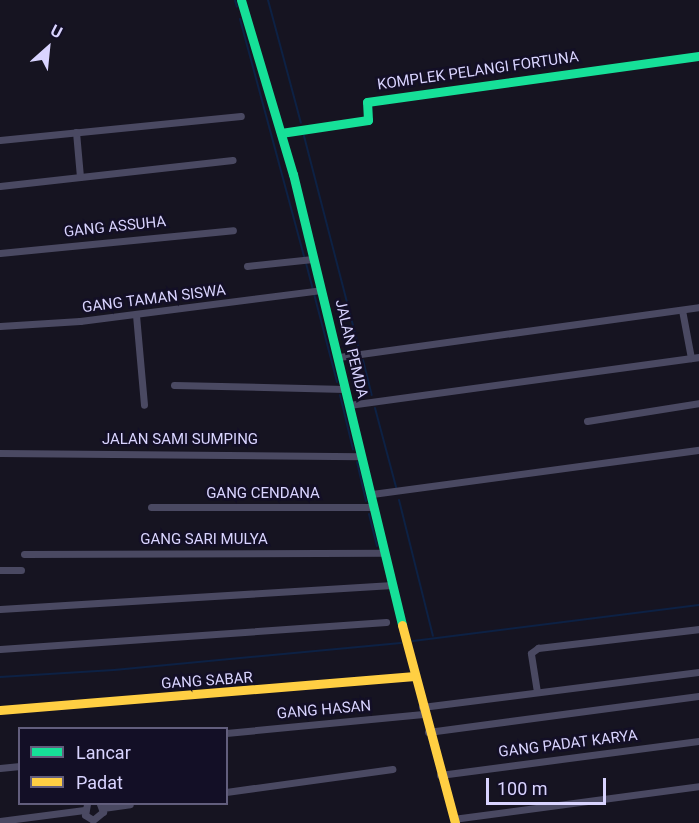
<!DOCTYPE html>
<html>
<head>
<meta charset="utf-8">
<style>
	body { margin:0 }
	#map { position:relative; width:699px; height:823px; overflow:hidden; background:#161421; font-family:Roboto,sans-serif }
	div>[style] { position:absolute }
	.stream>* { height:2px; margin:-1px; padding:0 1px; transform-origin:1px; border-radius:1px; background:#0d2144 }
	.street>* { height:7px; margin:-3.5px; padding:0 3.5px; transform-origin:3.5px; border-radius:3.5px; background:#4a4962 }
	.fast>* { height:9px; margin:-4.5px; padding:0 4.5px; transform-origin:4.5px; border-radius:4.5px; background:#16e098 }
	.slow>* { height:9px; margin:-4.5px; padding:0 4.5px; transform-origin:4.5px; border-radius:4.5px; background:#ffcf43 }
	span { translate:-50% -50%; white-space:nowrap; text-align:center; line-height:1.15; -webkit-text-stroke:5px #130f26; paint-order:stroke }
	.street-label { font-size:15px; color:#d9d4ff }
	.legend { position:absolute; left:18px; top:727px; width:210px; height:78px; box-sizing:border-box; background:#130f26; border:2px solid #625e7d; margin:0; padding:8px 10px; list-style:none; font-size:18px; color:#d9d4ff }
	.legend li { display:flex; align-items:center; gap:12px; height:30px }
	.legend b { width:30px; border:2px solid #625e7d }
	.north { position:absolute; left:18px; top:18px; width:60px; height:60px; -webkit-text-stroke:4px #130f26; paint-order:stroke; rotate:27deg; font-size:16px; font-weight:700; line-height:24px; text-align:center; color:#d9d4ff }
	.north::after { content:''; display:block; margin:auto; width:21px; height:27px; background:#d9d4ff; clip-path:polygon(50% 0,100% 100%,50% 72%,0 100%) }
	.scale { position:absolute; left:486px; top:778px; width:120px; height:27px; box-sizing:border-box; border:3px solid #d9d4ff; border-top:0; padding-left:8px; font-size:18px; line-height:21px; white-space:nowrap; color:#d9d4ff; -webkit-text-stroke:4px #130f26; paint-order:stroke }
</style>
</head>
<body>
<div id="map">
	<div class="stream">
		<div style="left:235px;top:0;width:7px;rotate:74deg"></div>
		<div style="left:268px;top:0;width:127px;rotate:75deg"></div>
		<div style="left:240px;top:19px;width:246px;rotate:74.9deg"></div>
		<div style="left:304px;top:136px;width:219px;rotate:75.5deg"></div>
		<div style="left:306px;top:263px;width:123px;rotate:75.4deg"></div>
		<div style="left:363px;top:360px;width:36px;rotate:76deg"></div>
		<div style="left:340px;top:395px;width:56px;rotate:76.5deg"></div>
		<div style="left:375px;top:408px;width:82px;rotate:75.1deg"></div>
		<div style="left:357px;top:462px;width:40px;rotate:77deg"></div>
		<div style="left:399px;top:500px;width:140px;rotate:76deg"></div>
		<div style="left:369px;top:514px;width:33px;rotate:76deg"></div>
		<div style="left:413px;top:641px;width:288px;rotate:-7.2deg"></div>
		<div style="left:0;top:677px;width:114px;rotate:-3.5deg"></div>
		<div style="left:114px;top:670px;width:288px;rotate:-5.4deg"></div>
	</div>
	<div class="street">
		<div style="left:76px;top:132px;width:45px;rotate:84.9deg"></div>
		<div style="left:0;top:140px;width:242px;rotate:-5.7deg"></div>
		<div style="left:0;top:186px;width:234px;rotate:-6.4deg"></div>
		<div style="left:0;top:253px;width:234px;rotate:-5.6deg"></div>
		<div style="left:247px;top:266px;width:66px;rotate:-6.1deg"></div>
		<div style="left:682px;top:310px;width:49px;rotate:79.4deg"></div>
		<div style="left:136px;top:315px;width:90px;rotate:84.9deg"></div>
		<div style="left:0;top:326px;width:80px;rotate:-3.6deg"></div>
		<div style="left:80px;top:321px;width:243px;rotate:-7.3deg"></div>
		<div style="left:339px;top:357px;width:363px;rotate:-7.9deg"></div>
		<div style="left:174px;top:385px;width:171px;rotate:1.3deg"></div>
		<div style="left:349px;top:405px;width:353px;rotate:-7.8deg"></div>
		<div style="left:587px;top:421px;width:113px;rotate:-9.1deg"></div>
		<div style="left:0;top:453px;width:361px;rotate:0.5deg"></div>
		<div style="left:372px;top:494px;width:330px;rotate:-7.7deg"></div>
		<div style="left:151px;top:507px;width:223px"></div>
		<div style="left:24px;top:554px;width:361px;rotate:-0.2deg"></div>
		<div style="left:0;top:570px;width:21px"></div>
		<div style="left:0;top:609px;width:393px;rotate:-3.5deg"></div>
		<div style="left:0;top:649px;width:387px;rotate:-4deg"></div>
		<div style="left:537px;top:692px;width:39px;rotate:-99deg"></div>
		<div style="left:531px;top:653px;width:9px;rotate:-36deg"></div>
		<div style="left:538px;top:648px;width:162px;rotate:-6.7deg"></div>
		<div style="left:422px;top:707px;width:279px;rotate:-7.2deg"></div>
		<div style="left:428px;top:732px;width:273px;rotate:-7.6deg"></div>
		<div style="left:226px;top:733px;width:198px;rotate:-5.5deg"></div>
		<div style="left:0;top:768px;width:20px;rotate:-6deg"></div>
		<div style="left:440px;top:775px;width:261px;rotate:-7.5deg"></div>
		<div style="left:226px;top:792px;width:168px;rotate:-7.9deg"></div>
		<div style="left:87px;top:804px;width:11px;rotate:100deg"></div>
		<div style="left:85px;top:815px;width:9px;rotate:32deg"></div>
		<div style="left:93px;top:820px;width:13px;rotate:-39deg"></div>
		<div style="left:103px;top:812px;width:9px;rotate:-111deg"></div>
		<div style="left:103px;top:808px;width:27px;rotate:-8deg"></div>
		<div style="left:453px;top:819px;width:248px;rotate:-7.6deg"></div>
		<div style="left:0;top:821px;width:85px;rotate:-7.5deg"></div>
	</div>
	<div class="fast">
		<div style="left:241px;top:0;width:182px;rotate:73.4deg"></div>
		<div style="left:293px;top:174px;width:464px;rotate:76.4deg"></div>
		<div style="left:281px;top:133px;width:88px;rotate:-8.5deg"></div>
		<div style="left:368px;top:120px;width:18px;rotate:-93deg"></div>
		<div style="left:367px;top:102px;width:335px;rotate:-7.9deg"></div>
	</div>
	<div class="slow">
		<div style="left:402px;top:625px;width:205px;rotate:75deg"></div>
		<div style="left:0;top:710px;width:416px;rotate:-4.7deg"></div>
	</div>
	<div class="street-label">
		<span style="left:478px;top:71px;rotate:-8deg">KOMPLEK PELANGI FORTUNA</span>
		<span style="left:115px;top:227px;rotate:-6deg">GANG ASSUHA</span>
		<span style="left:154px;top:299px;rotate:-7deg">GANG TAMAN SISWA</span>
		<span style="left:351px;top:349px;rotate:77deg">JALAN PEMDA</span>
		<span style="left:180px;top:440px">JALAN SAMI SUMPING</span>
		<span style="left:263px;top:494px">GANG CENDANA</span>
		<span style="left:204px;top:540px">GANG SARI MULYA</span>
		<span style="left:207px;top:681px;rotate:-4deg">GANG SABAR</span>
		<span style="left:324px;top:710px;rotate:-5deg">GANG HASAN</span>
		<span style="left:568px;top:744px;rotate:-7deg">GANG PADAT KARYA</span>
	</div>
	<ul class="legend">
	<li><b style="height:8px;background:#16e098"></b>Lancar</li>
	<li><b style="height:8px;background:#ffcf43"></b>Padat</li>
	</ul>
	<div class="north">U</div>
	<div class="scale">100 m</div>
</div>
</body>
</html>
